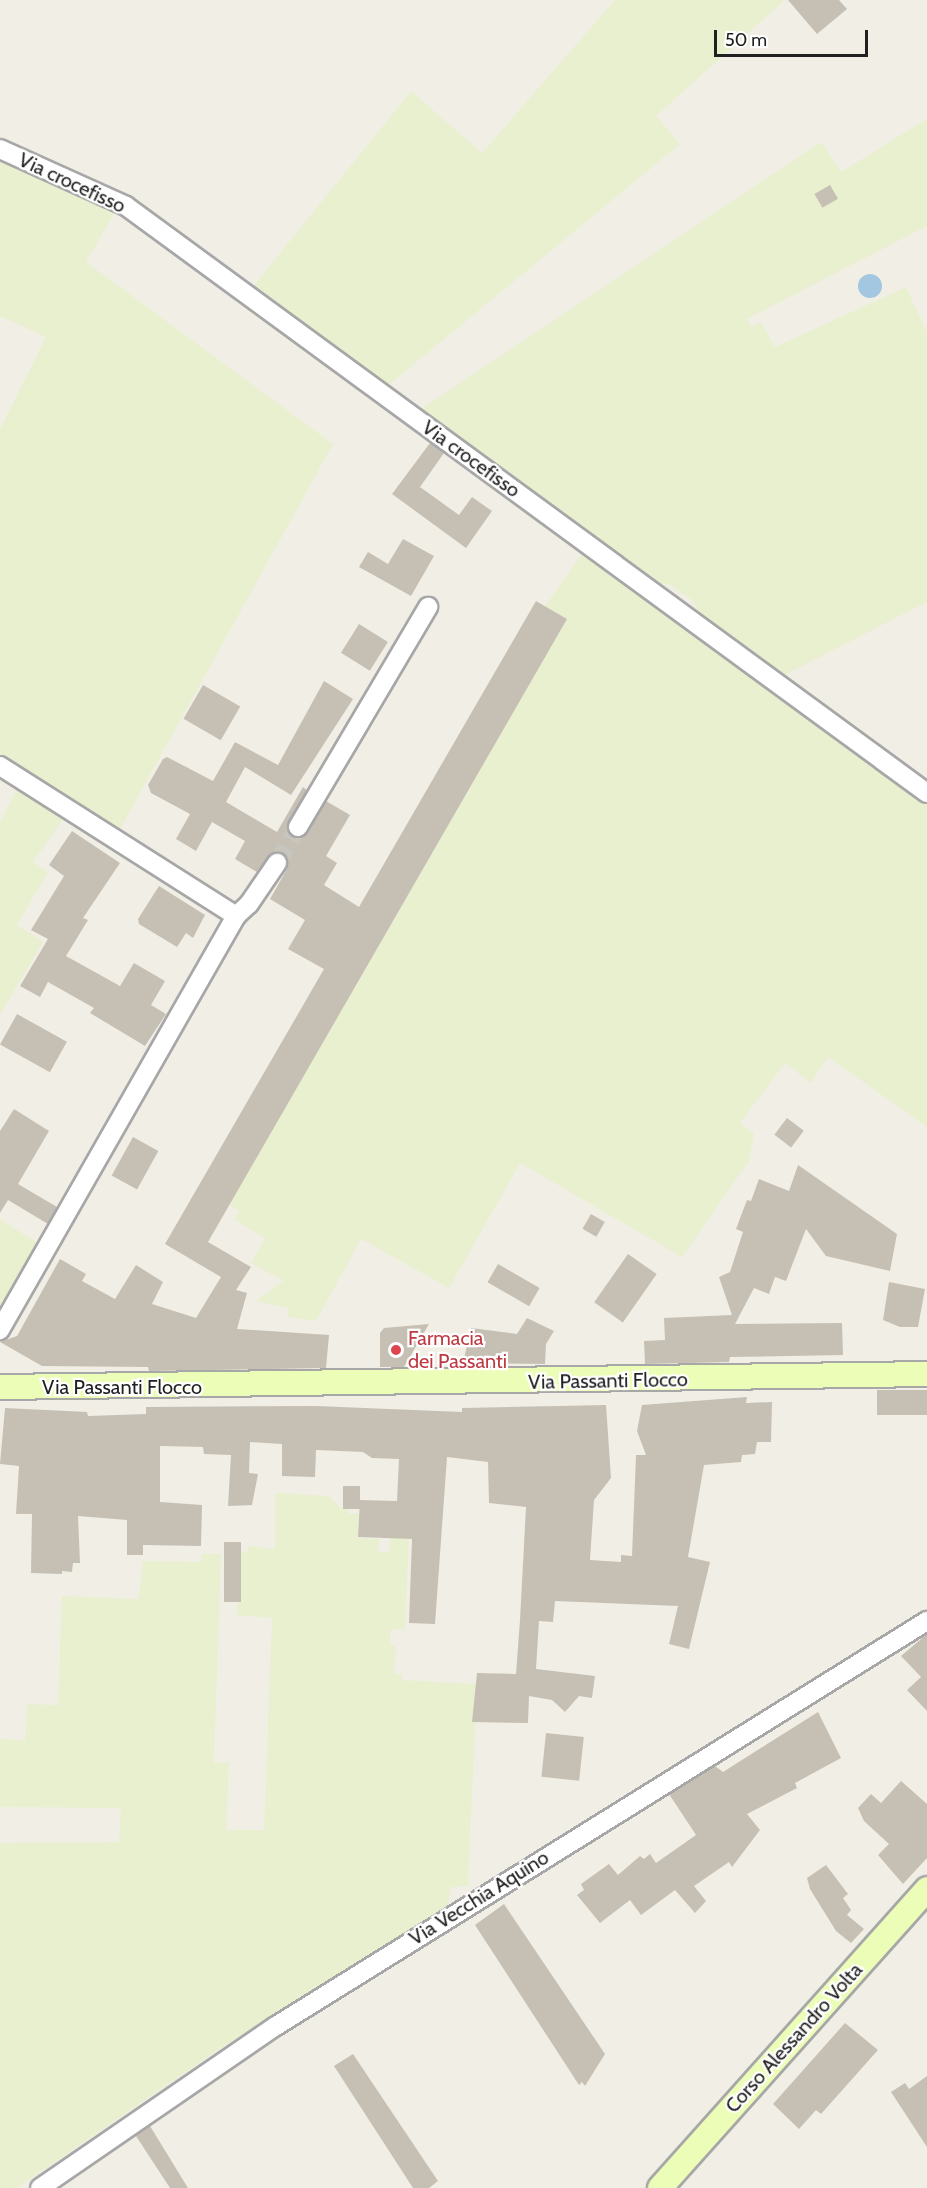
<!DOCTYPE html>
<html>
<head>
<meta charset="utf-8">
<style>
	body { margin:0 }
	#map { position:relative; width:927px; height:2188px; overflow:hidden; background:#f1efe5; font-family:Cabin,sans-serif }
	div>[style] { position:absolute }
	.farmland>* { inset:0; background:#e8f0d0 }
	.water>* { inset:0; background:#a3c7e1 }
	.round { border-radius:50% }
	.building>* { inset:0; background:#c6bfb4; transform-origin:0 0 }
	.minor-tunnel>* { height:18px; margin-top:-9px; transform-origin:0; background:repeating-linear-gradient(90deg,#c7c6be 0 18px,transparent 0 27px) }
	.roads { filter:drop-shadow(2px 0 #a7a7a7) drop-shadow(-2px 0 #a7a7a7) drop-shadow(0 2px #a7a7a7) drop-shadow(0 -2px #a7a7a7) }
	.minor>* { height:18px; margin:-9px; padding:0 9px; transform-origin:9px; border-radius:9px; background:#fff }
	.secondary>* { height:24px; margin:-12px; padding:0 12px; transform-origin:12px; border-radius:12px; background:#ecfdb7 }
	.dots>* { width:16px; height:16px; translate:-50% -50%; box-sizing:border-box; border:3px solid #fff; border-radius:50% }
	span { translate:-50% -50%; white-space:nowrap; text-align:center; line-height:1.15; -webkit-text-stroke:4.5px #fff; paint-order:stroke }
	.street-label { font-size:20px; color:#202020 }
	.health-label { font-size:20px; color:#be3a42 }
	.left { translate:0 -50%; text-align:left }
	.scale { position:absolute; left:714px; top:30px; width:154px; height:27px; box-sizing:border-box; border:3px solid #202020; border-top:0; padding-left:8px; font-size:18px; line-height:21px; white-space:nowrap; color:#202020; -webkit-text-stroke:4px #fff; paint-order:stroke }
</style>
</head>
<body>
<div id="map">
	<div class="farmland">
		<div style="clip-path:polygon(615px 0,785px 0,656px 116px,680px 144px,385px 388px,252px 288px,411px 91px,482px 153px)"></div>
		<div style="clip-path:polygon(927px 119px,927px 226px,747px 319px,751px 327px,761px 322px,775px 347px,906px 287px,927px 333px,927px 602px,781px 677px,702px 617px,693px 601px,670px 585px,648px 582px,417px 412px,821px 142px,841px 172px)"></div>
		<div style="clip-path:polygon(0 157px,116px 210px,86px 262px,333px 444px,119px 831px,63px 793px,59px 800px,0 761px,0 429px,46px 337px,0 316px)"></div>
		<div style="clip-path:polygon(582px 554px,927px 804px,927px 1127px,828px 1057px,811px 1083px,785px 1063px,740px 1123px,754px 1134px,749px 1161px,682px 1257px,520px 1163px,449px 1288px,361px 1239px,316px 1321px,288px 1317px,288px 1308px,256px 1301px,283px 1281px,251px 1263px,265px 1238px,235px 1220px,239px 1211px,229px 1205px,567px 619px,545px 606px)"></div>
		<div style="clip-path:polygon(18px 786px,68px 812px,33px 862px,48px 872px,17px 925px,43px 942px,0 1015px,0 822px)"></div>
		<div style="clip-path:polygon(0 1219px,39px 1244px,0 1316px)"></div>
		<div style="clip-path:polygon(275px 1493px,329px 1496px,342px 1509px,349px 1510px,349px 1514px,359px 1514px,358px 1538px,379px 1539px,378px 1552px,389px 1552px,391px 1538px,409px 1539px,405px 1629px,391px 1629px,390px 1645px,396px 1646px,394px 1673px,402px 1674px,402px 1680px,477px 1684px,468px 1886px,451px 1887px,447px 1907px,219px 2049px,17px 2188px,0 2188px,0 1843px,119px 1842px,121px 1808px,0 1807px,0 1739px,25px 1740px,27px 1704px,58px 1705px,62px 1596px,139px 1599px,143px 1561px,201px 1562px,202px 1554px,221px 1554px,214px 1763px,229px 1763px,226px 1830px,264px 1830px,272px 1618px,237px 1615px,240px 1552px,248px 1552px,248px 1546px,275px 1549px)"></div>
	</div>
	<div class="water">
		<div class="round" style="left:858px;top:274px;width:24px;height:24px"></div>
	</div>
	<div class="building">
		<div style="clip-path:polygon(788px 0,839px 0,847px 9px,817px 34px)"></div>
		<div style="left:830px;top:185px;width:16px;height:18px;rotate:60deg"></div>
		<div style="clip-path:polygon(430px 443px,444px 453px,420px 487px,459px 515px,472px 497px,492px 511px,466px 548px,392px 494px)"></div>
		<div style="clip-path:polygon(403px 539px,434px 556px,411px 596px,359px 567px,368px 552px,388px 564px)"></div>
		<div style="clip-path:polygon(536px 601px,567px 619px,208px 1242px,251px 1267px,236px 1290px,247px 1293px,237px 1329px,329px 1335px,326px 1368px,149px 1371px,148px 1367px,42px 1366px,0 1342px,17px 1336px,60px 1259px,86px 1274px,82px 1281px,115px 1299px,136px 1265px,163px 1282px,152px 1304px,196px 1318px,221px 1277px,165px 1244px,324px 969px,288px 949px,305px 920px,270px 899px,287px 869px,287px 858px,278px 852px,272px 853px,257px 872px,235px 859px,245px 841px,212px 822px,196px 851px,176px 839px,190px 814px,151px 793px,148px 785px,163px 759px,167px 757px,213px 781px,235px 742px,278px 765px,324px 681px,353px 699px,291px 795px,245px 767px,226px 802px,277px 832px,303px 787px,307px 790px,287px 826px,289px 833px,297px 838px,307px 833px,326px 801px,350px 815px,326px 856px,337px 863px,324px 885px,359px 907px)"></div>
		<div style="left:359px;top:624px;width:34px;height:34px;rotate:32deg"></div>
		<div style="left:203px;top:685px;width:43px;height:39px;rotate:30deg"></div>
		<div style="clip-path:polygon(72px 831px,120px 863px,83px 918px,88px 920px,66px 956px,120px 986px,134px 963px,165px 981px,151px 1005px,166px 1014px,145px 1046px,90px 1013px,94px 1008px,48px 982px,40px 997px,20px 986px,48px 939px,31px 930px,64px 876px,49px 865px)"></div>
		<div style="clip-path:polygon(159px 886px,205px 915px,193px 938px,186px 933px,177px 947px,139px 924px,138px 919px)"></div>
		<div style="left:17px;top:1014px;width:57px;height:35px;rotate:29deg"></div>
		<div style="clip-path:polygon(14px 1109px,49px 1131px,18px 1184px,57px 1207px,48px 1224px,8px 1200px,0 1213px,0 1131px)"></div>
		<div style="left:787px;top:1118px;width:21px;height:21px;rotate:37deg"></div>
		<div style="left:133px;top:1137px;width:29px;height:44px;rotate:29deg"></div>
		<div style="clip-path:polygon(798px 1165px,897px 1234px,890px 1271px,826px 1256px,806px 1229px,786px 1281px,775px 1277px,769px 1294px,754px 1288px,735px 1324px,842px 1323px,843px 1355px,730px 1357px,729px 1362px,645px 1364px,644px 1341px,665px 1340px,664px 1318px,732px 1315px,719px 1277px,730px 1272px,743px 1232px,736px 1229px,747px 1200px,751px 1201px,759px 1179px,789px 1191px)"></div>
		<div style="left:591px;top:1214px;width:16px;height:17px;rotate:30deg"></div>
		<div style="left:628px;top:1254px;width:35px;height:59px;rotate:35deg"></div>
		<div style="left:498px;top:1264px;width:48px;height:21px;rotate:30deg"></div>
		<div style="clip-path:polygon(889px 1282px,925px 1289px,918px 1327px,900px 1327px,883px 1320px)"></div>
		<div style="clip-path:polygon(527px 1318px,554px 1331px,546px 1344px,545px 1364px,463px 1363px,471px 1328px,517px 1334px)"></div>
		<div style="clip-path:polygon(429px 1324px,404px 1367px,380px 1367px,380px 1333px,384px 1328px)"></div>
		<div style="left:927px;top:1390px;width:25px;height:50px;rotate:90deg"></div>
		<div style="clip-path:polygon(747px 1397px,746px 1403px,772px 1402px,771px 1442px,757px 1442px,755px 1454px,742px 1455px,741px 1462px,704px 1465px,688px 1557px,710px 1562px,689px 1649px,669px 1644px,678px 1606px,555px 1601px,553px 1622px,539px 1621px,536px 1669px,595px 1676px,592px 1698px,579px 1696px,565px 1712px,552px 1700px,529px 1696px,528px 1723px,472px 1722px,477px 1673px,516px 1674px,520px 1620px,526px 1507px,489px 1503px,488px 1462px,447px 1457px,435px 1624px,409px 1623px,412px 1539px,358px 1537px,360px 1500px,397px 1501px,399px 1459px,372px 1458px,363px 1452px,316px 1450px,315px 1477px,282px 1476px,282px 1444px,250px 1442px,249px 1473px,258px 1474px,252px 1505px,228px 1506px,231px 1455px,204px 1454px,203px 1447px,160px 1446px,160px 1502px,202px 1505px,201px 1546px,143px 1545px,143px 1555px,127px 1555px,127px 1520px,78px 1516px,80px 1563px,73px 1563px,72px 1572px,62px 1571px,62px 1574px,31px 1573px,32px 1514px,16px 1514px,19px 1466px,0 1464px,5px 1408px,87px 1412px,88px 1416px,146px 1414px,146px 1407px,316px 1406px,462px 1412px,462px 1408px,606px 1405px,611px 1478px,594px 1500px,590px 1560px,621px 1562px,621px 1555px,632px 1556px,636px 1455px,646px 1455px,637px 1431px,642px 1405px)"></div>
		<div style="left:343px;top:1486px;width:17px;height:23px"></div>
		<div style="left:224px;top:1542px;width:17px;height:60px"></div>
		<div style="clip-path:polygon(927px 1634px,927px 1711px,907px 1690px,921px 1677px,901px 1656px)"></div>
		<div style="clip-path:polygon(818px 1712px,841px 1758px,795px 1783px,797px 1788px,747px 1814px,760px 1830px,732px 1867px,729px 1862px,694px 1886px,706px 1901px,695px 1913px,675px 1890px,641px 1915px,630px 1900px,600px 1923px,577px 1895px,584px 1890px,581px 1884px,609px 1864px,618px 1875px,640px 1856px,644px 1859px,650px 1854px,656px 1863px,696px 1835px,669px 1794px,715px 1766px,723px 1772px)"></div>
		<div style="left:546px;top:1733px;width:38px;height:44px;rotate:6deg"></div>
		<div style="clip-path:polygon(901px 1781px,927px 1804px,927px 1858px,903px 1884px,878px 1855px,889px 1844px,864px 1821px,858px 1808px,871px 1794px,881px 1803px)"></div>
		<div style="clip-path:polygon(826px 1865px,848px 1894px,843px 1898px,851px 1910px,847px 1915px,864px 1929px,851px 1943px,836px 1931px,810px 1889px,807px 1878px)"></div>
		<div style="clip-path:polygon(504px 1904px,605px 2054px,585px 2086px,582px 2082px,579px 2085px,475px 1925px)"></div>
		<div style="clip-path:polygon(845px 2023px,878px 2050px,821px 2114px,816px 2110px,799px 2129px,773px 2104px)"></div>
		<div style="clip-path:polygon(353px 2054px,438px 2181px,429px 2188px,413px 2188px,334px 2066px)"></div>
		<div style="clip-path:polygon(927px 2076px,927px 2147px,891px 2092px,905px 2083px,909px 2089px)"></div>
		<div style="clip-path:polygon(150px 2126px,188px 2188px,170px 2188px,136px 2136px)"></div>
	</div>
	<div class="minor-tunnel">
		<div style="left:277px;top:863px;width:42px;rotate:-59.7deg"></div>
	</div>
	<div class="roads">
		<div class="minor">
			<div style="left:0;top:149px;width:138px;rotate:24.3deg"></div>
			<div style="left:126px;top:206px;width:993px;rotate:36.24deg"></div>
			<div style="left:0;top:766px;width:280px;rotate:32.4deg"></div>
			<div style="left:236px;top:916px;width:477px;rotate:119.7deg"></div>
			<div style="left:298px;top:827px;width:256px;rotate:-59.4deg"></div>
			<div style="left:236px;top:916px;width:18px;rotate:-43deg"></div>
			<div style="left:249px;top:904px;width:50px;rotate:-55.7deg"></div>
			<div style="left:40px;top:2188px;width:286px;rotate:-34.5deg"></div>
			<div style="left:276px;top:2026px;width:767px;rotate:-31.89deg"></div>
		</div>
		<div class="secondary">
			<div style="left:0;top:1387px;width:927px;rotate:-0.8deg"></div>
			<div style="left:660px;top:2188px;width:401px;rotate:-48.2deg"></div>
		</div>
	</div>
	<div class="dots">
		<div style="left:396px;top:1350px;background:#e0444e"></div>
	</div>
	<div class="street-label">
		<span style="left:72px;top:183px;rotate:25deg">Via crocefisso</span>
		<span style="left:471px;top:459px;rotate:36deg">Via crocefisso</span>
		<span style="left:608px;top:1381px;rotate:-1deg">Via Passanti Flocco</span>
		<span style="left:122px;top:1387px">Via Passanti Flocco</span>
		<span style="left:479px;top:1898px;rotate:-32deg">Via Vecchia Aquino</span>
		<span style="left:794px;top:2038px;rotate:-48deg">Corso Alessandro Volta</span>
	</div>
	<div class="health-label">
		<span class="left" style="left:408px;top:1350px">Farmacia<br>dei Passanti</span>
	</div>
	<div class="scale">50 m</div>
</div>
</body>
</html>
